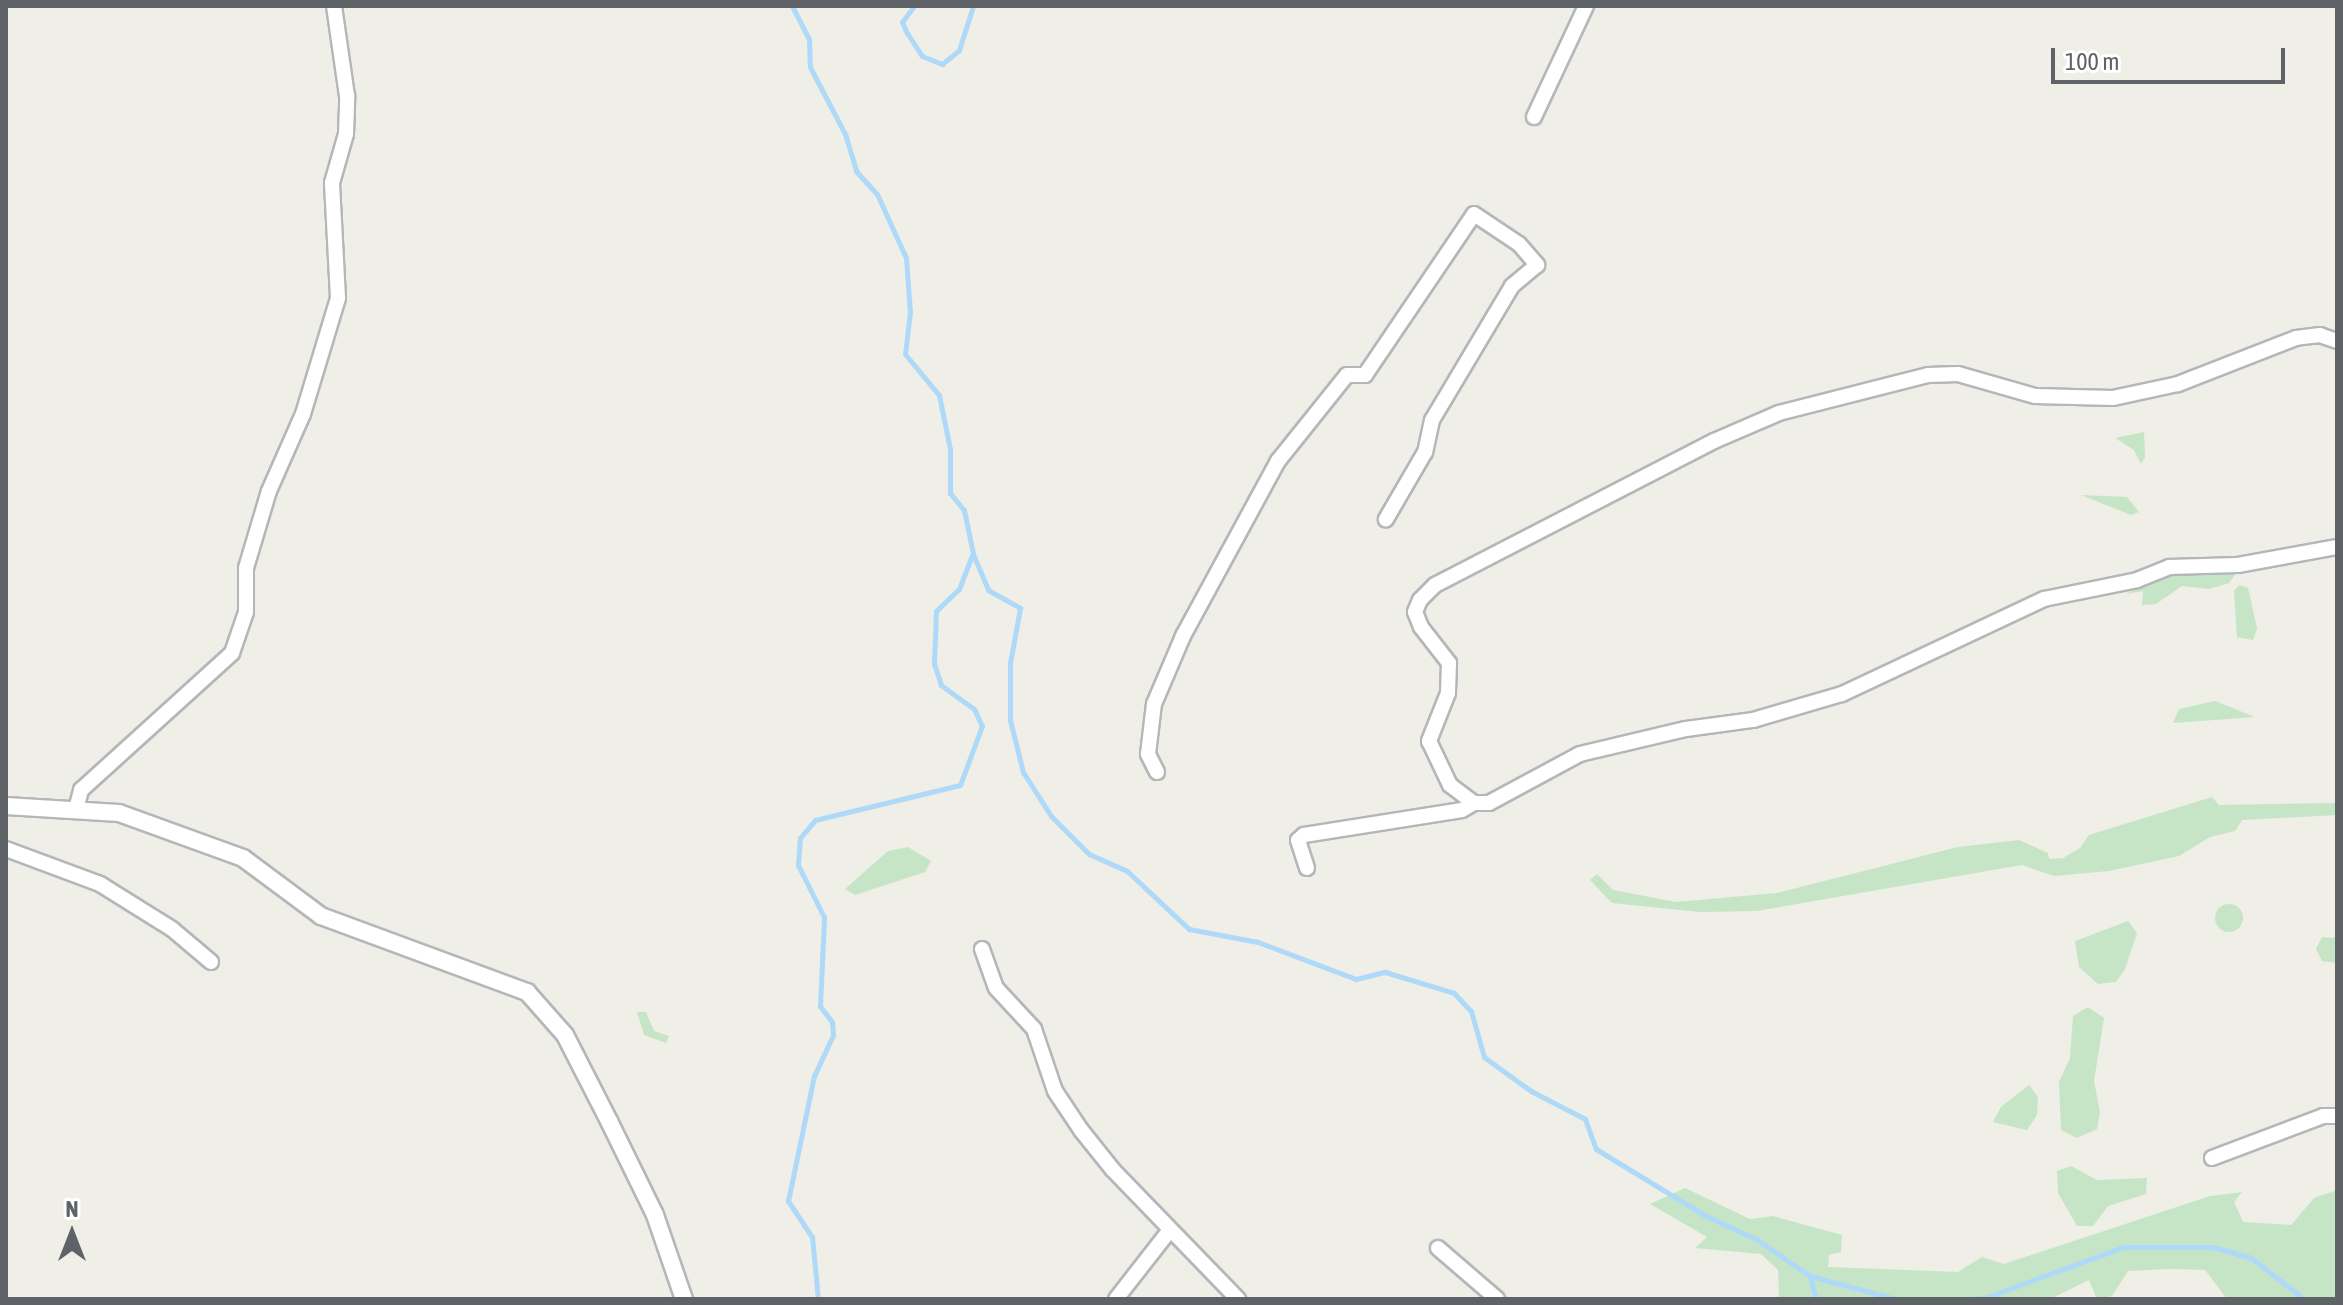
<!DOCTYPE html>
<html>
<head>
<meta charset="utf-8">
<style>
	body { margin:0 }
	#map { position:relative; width:2343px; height:1305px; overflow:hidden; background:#efeee7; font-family:"Asap Condensed",sans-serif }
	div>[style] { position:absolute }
	.green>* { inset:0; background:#c6e5c6 }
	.round { border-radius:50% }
	.stream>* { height:5px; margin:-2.5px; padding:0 2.5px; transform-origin:2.5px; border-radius:2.5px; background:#aed9f8 }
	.roads { filter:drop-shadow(2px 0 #b4b7ba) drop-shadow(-2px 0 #b4b7ba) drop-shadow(0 2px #b4b7ba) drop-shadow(0 -2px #b4b7ba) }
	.minor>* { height:14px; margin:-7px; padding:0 7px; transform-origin:7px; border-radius:7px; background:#fff }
	.tertiary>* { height:16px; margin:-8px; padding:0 8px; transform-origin:8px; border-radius:8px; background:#fff }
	span { translate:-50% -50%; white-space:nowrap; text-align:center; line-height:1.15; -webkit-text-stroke:6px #fff; paint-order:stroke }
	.frame { position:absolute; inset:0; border:8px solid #5f6266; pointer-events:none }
	.north { position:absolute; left:32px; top:1193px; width:80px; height:80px; -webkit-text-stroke:6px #fff; paint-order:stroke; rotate:0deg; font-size:22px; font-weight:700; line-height:32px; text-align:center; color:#5f6266 }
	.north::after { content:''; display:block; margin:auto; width:28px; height:36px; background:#5f6266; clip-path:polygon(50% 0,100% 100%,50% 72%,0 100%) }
	.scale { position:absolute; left:2051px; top:48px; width:234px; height:36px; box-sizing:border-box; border:4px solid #5f6266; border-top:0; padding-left:10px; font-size:24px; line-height:28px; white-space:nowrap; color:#5f6266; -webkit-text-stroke:6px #fff; paint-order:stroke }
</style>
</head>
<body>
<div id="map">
	<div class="green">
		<div style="clip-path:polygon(2144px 432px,2145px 457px,2141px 464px,2134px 450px,2115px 438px)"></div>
		<div style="clip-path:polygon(2081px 495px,2127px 497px,2139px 512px,2131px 515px)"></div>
		<div style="clip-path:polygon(2228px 570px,2237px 572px,2229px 583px,2209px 589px,2182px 586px,2156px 604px,2142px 605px,2143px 591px,2126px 594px,2161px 577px)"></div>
		<div style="clip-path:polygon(2239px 585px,2248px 588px,2257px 628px,2253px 640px,2237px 637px,2234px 591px)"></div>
		<div style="clip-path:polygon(2215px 701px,2255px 717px,2173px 723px,2179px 709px)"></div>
		<div style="clip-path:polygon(2212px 797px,2219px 805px,2337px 803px,2337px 815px,2242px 820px,2235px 831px,2210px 837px,2179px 856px,2109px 871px,2054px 876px,2022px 865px,1757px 911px,1700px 912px,1612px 903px,1590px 880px,1597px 874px,1613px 890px,1676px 902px,1777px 893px,1958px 847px,2019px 840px,2048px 853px,2049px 859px,2063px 858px,2080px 848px,2089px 835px)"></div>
		<div style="clip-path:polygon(908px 847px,931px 861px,925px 872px,855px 895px,845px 889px,888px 851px)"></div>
		<div class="round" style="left:2215px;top:904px;width:28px;height:28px"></div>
		<div style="clip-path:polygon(2128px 921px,2137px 933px,2125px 969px,2116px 982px,2098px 984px,2079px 967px,2075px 941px)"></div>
		<div style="clip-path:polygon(2322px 937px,2337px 938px,2337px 963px,2322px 961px,2316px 949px)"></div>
		<div style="clip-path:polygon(2088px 1007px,2104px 1018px,2094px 1081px,2100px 1112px,2097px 1129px,2077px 1138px,2061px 1130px,2059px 1082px,2070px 1058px,2073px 1016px)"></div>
		<div style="clip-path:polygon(637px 1012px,646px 1012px,654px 1031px,669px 1036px,666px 1043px,644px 1035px)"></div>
		<div style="clip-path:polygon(2029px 1085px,2038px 1097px,2037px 1115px,2027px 1130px,1993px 1122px,2001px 1107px)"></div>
		<div style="clip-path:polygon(2071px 1166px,2097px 1180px,2147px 1178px,2146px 1194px,2108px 1206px,2093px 1226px,2077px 1226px,2058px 1193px,2057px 1171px)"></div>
		<div style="clip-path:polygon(1685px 1188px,1750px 1219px,1773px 1216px,1842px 1235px,1841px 1252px,1829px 1255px,1828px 1267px,1958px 1272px,1982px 1257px,2004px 1264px,2210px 1196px,2242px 1192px,2234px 1202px,2243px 1222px,2291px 1225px,2314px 1198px,2337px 1190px,2337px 1299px,2227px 1299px,2205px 1270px,2170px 1269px,2128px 1271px,2112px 1296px,2097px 1299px,2089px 1280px,2050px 1299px,1779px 1299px,1778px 1270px,1761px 1254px,1695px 1248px,1707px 1237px,1650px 1204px)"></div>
	</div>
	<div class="stream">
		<div style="left:792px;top:6px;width:38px;rotate:63deg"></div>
		<div style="left:809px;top:40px;width:27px;rotate:88deg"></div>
		<div style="left:810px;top:67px;width:76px;rotate:62.4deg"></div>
		<div style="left:845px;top:134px;width:39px;rotate:73deg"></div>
		<div style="left:856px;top:171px;width:31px;rotate:48deg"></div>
		<div style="left:877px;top:194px;width:70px;rotate:65.6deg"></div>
		<div style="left:906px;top:258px;width:54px;rotate:85.8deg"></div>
		<div style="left:910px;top:312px;width:42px;rotate:96.8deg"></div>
		<div style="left:905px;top:354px;width:53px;rotate:50.3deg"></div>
		<div style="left:939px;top:395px;width:55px;rotate:78.5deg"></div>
		<div style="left:950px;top:449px;width:44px;rotate:90deg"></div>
		<div style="left:950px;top:493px;width:22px;rotate:51deg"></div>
		<div style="left:964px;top:510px;width:45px;rotate:78.4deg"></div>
		<div style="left:973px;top:554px;width:39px;rotate:67deg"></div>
		<div style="left:988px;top:590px;width:37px;rotate:29deg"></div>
		<div style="left:1020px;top:608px;width:56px;rotate:100.3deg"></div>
		<div style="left:1010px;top:663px;width:57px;rotate:90deg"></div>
		<div style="left:1010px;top:720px;width:54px;rotate:76deg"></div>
		<div style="left:1023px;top:772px;width:52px;rotate:57.5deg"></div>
		<div style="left:1051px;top:816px;width:54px;rotate:45deg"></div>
		<div style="left:1089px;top:854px;width:42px;rotate:24.1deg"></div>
		<div style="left:1127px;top:871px;width:85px;rotate:43.1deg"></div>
		<div style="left:1189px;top:929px;width:70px;rotate:10.7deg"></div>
		<div style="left:1258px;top:942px;width:105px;rotate:20.7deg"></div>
		<div style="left:1356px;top:979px;width:30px;rotate:-14deg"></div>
		<div style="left:1385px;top:972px;width:72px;rotate:16.9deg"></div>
		<div style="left:1454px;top:993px;width:25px;rotate:47deg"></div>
		<div style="left:1471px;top:1011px;width:48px;rotate:74.2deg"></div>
		<div style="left:1484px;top:1057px;width:58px;rotate:35.9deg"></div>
		<div style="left:1531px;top:1091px;width:61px;rotate:27.4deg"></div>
		<div style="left:1585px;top:1119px;width:32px;rotate:70deg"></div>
		<div style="left:1596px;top:1149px;width:127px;rotate:31.4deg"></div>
		<div style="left:1704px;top:1215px;width:57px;rotate:24.8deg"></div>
		<div style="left:1756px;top:1239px;width:65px;rotate:34.4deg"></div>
		<div style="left:1810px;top:1276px;width:89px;rotate:15deg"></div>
		<div style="left:914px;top:6px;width:20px;rotate:127deg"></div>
		<div style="left:902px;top:22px;width:12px;rotate:66deg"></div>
		<div style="left:907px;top:33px;width:27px;rotate:57deg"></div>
		<div style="left:922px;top:56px;width:22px;rotate:22deg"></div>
		<div style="left:942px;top:64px;width:22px;rotate:-39deg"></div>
		<div style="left:959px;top:50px;width:46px;rotate:-72.3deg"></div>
		<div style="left:1810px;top:1277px;width:23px;rotate:75deg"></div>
		<div style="left:818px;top:1299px;width:62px;rotate:-95.5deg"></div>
		<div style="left:812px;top:1237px;width:43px;rotate:-123.7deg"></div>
		<div style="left:788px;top:1201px;width:128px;rotate:-78.3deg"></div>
		<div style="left:814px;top:1076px;width:45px;rotate:-65.1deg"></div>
		<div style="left:833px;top:1035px;width:13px;rotate:-94deg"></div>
		<div style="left:832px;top:1022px;width:20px;rotate:-127deg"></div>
		<div style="left:820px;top:1006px;width:89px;rotate:-87.4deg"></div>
		<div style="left:824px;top:917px;width:58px;rotate:-116.6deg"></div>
		<div style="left:798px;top:865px;width:27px;rotate:-86deg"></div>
		<div style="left:800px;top:838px;width:23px;rotate:-50deg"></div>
		<div style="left:815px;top:820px;width:149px;rotate:-13.6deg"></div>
		<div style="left:960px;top:785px;width:63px;rotate:-69.6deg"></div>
		<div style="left:982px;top:726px;width:19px;rotate:-115deg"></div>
		<div style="left:974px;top:709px;width:41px;rotate:-144deg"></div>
		<div style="left:941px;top:685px;width:23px;rotate:-108deg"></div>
		<div style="left:934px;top:663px;width:52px;rotate:-87.8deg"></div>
		<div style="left:936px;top:611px;width:32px;rotate:-44deg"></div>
		<div style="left:959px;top:589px;width:36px;rotate:-69deg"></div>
		<div style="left:1963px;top:1299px;width:21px;rotate:-3deg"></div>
		<div style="left:1984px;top:1298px;width:148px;rotate:-20.1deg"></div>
		<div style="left:2123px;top:1247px;width:90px"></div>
		<div style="left:2213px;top:1247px;width:40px;rotate:16deg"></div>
		<div style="left:2251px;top:1258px;width:67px;rotate:37.7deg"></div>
	</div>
	<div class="roads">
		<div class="minor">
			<div style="left:1534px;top:117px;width:123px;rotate:-64.9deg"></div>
			<div style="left:2337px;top:341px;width:18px;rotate:-161deg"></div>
			<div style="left:2320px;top:335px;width:24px;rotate:173deg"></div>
			<div style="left:2296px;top:338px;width:127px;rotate:158.7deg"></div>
			<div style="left:2178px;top:384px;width:66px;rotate:167.8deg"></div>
			<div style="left:2113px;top:398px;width:78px;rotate:-178.5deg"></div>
			<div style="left:2035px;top:396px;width:80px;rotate:-164.1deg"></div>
			<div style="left:1958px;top:374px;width:30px;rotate:178deg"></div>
			<div style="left:1928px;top:375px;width:154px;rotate:165.7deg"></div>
			<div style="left:1779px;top:413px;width:71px;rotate:156.7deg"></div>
			<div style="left:1714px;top:441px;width:314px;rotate:152.7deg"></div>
			<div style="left:1435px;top:585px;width:21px;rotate:135deg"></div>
			<div style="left:1420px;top:600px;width:13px;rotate:113deg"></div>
			<div style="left:1415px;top:612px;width:16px;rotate:68deg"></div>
			<div style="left:1421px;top:627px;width:46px;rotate:52.1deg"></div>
			<div style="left:1449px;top:663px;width:30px;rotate:92deg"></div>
			<div style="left:1448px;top:693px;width:52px;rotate:111.6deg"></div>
			<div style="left:1429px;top:741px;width:49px;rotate:64.5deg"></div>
			<div style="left:1450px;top:785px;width:30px;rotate:37deg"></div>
			<div style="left:1474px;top:803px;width:15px"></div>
			<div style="left:1489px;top:803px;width:103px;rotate:-28.3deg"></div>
			<div style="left:1580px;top:754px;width:109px;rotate:-13.3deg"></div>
			<div style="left:1686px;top:729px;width:68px;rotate:-7.7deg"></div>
			<div style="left:1753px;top:720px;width:93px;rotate:-16.3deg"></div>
			<div style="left:1842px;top:694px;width:223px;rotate:-25.2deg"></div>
			<div style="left:2044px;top:599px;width:95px;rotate:-11.5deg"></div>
			<div style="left:2137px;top:580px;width:35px;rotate:-22deg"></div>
			<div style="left:2169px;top:567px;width:69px;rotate:-1.7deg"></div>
			<div style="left:2238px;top:565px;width:101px;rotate:-10.3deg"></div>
			<div style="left:1157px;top:772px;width:20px;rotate:-117deg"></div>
			<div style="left:1148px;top:754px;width:50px;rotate:-83.2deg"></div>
			<div style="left:1154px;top:704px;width:74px;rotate:-66.9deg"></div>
			<div style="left:1183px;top:636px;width:199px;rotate:-61.5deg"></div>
			<div style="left:1278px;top:461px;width:110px;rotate:-51.3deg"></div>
			<div style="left:1347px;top:375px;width:18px"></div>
			<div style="left:1365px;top:375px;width:194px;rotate:-55.9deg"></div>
			<div style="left:1474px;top:214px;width:54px;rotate:33.7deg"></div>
			<div style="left:1519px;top:244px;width:28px;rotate:49deg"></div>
			<div style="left:1537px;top:265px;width:33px;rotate:140deg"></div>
			<div style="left:1512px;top:286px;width:156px;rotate:120.8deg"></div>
			<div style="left:1432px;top:420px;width:33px;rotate:102deg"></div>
			<div style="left:1425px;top:452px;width:78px;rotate:120.2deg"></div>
			<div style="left:76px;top:809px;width:20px;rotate:-75deg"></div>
			<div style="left:81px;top:790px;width:204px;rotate:-42.2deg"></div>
			<div style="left:232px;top:653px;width:43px;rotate:-71.1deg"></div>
			<div style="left:246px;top:612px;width:44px;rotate:-90deg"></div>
			<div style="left:246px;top:568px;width:80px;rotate:-73.4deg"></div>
			<div style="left:269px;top:491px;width:84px;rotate:-66.2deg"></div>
			<div style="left:303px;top:414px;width:121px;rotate:-73.2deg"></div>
			<div style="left:338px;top:298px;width:115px;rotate:-93deg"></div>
			<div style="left:332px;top:183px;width:51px;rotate:-74.1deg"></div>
			<div style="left:346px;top:134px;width:38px;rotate:-88deg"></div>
			<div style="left:347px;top:96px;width:91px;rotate:-98.2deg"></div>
			<div style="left:6px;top:849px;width:100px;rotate:20.4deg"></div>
			<div style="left:100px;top:884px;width:85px;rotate:32deg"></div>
			<div style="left:172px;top:929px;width:51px;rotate:40.2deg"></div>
			<div style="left:1307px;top:868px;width:29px;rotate:-108deg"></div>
			<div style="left:1298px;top:840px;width:8px;rotate:-40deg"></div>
			<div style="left:1304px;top:835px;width:160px;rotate:-9deg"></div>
			<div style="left:1462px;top:810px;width:14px;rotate:-30deg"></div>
			<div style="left:982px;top:949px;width:41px;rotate:70.3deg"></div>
			<div style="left:996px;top:988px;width:56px;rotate:47.2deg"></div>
			<div style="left:1034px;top:1029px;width:65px;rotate:71.3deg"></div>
			<div style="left:1055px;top:1091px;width:47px;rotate:56.3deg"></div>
			<div style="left:1081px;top:1130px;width:51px;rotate:51.3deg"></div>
			<div style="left:1113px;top:1170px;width:180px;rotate:45.9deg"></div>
			<div style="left:2212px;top:1158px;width:119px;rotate:-20.7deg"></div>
			<div style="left:2323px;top:1116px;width:14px"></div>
			<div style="left:1438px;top:1248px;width:78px;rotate:40.8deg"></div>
			<div style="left:1116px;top:1299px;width:88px;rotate:-52deg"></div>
		</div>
		<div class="tertiary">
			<div style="left:6px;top:806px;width:113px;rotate:3.5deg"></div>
			<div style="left:119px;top:813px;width:132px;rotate:19.9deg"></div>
			<div style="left:243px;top:858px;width:97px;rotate:36.6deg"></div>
			<div style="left:321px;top:916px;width:220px;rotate:20.3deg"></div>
			<div style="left:527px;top:992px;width:57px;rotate:48.5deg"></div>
			<div style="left:565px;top:1035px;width:97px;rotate:62.9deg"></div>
			<div style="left:609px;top:1121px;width:105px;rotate:63.9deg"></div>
			<div style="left:655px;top:1215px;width:89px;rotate:71deg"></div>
		</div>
	</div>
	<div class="frame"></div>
	<div class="north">N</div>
	<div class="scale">100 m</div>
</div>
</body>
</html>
